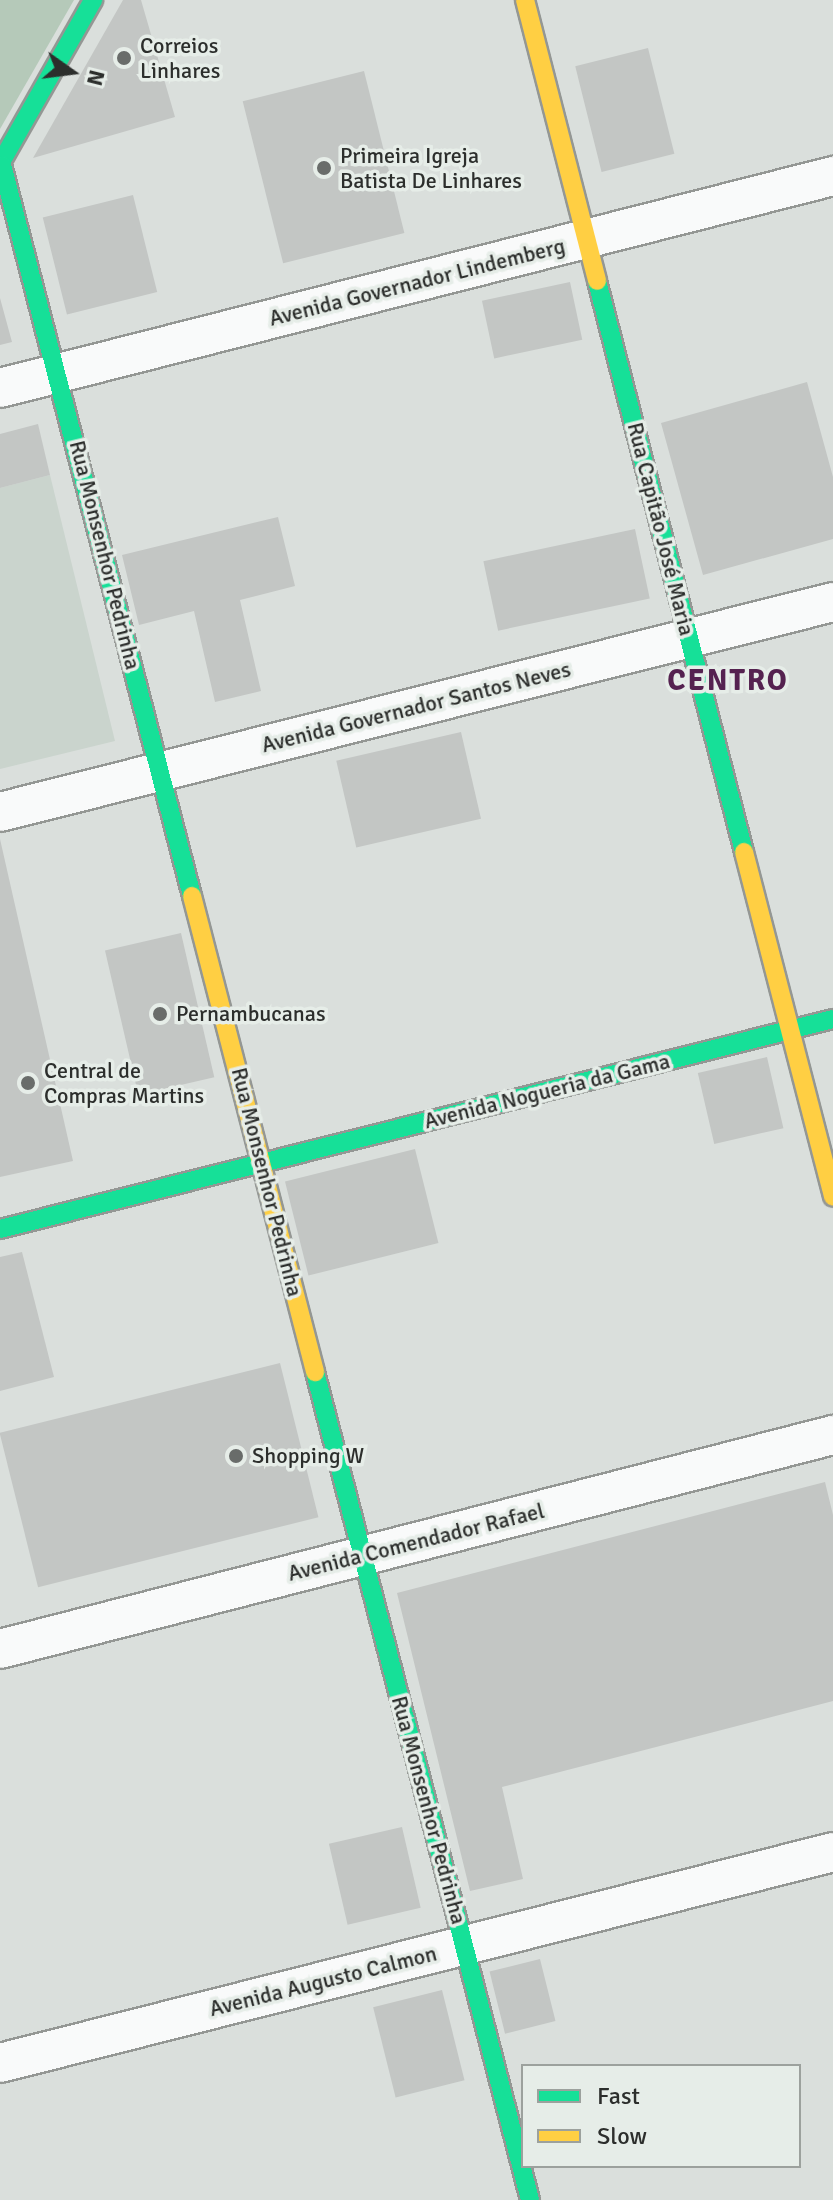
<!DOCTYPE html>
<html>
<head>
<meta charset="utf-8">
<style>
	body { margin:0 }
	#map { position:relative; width:833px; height:2200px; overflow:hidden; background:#dadfdc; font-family:Signika,sans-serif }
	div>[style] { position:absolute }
	.built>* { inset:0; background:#cad4cd }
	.green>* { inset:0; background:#b5c9b9 }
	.building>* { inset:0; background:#c3c6c4; transform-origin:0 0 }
	.roads { filter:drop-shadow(2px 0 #949794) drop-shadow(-2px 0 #949794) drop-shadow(0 2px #949794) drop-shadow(0 -2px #949794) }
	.street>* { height:38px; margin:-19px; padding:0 19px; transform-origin:19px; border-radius:19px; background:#f9fafa }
	.fast>* { height:18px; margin:-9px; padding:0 9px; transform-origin:9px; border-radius:9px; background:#16e098 }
	.slow>* { height:18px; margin:-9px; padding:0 9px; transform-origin:9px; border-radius:9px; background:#ffcf43 }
	.dots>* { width:22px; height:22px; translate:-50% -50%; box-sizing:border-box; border:4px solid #e6ede8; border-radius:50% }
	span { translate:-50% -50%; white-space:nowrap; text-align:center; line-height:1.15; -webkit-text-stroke:7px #e6ede8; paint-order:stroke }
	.poi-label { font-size:22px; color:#2c2e2c }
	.left { translate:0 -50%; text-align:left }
	.street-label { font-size:22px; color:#2c2e2c }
	.district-label { font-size:30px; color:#552250; font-weight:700; letter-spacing:2px }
	.legend { position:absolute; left:521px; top:2064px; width:280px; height:104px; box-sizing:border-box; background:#e6ede8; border:2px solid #9ca19d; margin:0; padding:10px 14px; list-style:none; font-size:24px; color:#2c2e2c }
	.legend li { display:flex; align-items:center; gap:16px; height:40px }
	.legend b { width:40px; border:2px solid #9ca19d }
	.north { position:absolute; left:32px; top:32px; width:80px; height:80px; -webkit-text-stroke:6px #e6ede8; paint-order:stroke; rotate:104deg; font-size:22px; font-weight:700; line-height:32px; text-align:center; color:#2c2e2c }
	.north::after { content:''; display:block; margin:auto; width:28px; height:36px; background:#2c2e2c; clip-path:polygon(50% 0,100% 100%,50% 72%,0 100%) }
</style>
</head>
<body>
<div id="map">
	<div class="built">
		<div style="clip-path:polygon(50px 475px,115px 741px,0 769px,0 488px)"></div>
	</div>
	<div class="green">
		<div style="clip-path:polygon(0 0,74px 0,0 129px)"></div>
	</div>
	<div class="building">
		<div style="clip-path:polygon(123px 0,141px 0,175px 117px,33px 158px)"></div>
		<div style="left:648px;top:48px;width:109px;height:75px;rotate:76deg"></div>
		<div style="left:364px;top:71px;width:167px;height:125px;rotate:76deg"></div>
		<div style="left:133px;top:195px;width:100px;height:93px;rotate:76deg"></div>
		<div style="left:570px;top:282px;width:59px;height:90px;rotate:78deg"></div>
		<div style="clip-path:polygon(0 298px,12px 342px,0 345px)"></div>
		<div style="clip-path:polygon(807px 382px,833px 477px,833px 539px,703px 575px,661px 423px)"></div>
		<div style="clip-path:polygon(38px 424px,50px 475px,0 488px,0 434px)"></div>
		<div style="clip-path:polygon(278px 517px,295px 586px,240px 600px,261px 691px,215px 702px,194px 611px,139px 625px,122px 555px)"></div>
		<div style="left:635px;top:529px;width:71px;height:155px;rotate:78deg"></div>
		<div style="left:461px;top:732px;width:89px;height:128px;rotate:77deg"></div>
		<div style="clip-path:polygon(0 839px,73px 1161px,0 1177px)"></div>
		<div style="left:181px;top:933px;width:148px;height:78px;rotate:77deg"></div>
		<div style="left:767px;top:1057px;width:73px;height:71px;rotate:77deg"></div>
		<div style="left:415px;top:1149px;width:97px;height:134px;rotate:76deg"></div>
		<div style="clip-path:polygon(22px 1252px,54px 1377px,0 1391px,0 1257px)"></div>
		<div style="left:280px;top:1363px;width:159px;height:289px;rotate:76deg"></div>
		<div style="clip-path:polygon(825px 1482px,833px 1515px,833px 1701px,502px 1787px,523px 1879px,470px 1891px,397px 1593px)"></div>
		<div style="left:402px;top:1827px;width:83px;height:75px;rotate:77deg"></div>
		<div style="left:540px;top:1959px;width:64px;height:52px;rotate:76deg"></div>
		<div style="left:442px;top:1990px;width:93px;height:71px;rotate:76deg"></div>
	</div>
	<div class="roads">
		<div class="street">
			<div style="left:0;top:388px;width:860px;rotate:-14.28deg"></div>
			<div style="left:0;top:812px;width:859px;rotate:-14.15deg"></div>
			<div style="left:0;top:1649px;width:860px;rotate:-14.41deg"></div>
			<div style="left:0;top:2063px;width:859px;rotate:-14.21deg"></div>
		</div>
		<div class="fast">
			<div style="left:0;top:164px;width:189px;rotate:-60.4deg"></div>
			<div style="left:2px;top:165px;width:755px;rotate:75.43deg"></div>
			<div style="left:597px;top:281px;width:590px;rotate:75.56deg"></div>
			<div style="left:0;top:1229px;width:859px;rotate:-14.15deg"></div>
			<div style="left:315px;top:1372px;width:855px;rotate:75.44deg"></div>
		</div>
		<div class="slow">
			<div style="left:525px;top:0;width:290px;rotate:75.6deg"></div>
			<div style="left:744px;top:852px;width:356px;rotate:75.5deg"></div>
			<div style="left:192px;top:896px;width:492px;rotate:75.5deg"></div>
		</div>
	</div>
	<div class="dots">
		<div style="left:124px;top:58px;background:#696c6a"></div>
		<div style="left:324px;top:168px;background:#696c6a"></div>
		<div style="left:160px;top:1014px;background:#696c6a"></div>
		<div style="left:28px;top:1083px;background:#696c6a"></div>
		<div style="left:236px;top:1456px;background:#696c6a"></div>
	</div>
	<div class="poi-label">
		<span class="left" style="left:140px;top:58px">Correios<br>Linhares</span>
		<span class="left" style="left:340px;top:168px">Primeira Igreja<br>Batista De Linhares</span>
		<span class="left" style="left:176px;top:1014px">Pernambucanas</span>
		<span class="left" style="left:44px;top:1083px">Central de<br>Compras Martins</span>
		<span class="left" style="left:252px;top:1456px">Shopping W</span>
	</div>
	<div class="street-label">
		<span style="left:417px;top:282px;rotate:-14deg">Avenida Governador Lindemberg</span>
		<span style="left:661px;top:529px;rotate:76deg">Rua Capitão José Maria</span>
		<span style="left:105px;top:555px;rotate:76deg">Rua Monsenhor Pedrinha</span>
		<span style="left:416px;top:707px;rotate:-14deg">Avenida Governador Santos Neves</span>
		<span style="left:547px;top:1091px;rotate:-14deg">Avenida Nogueria da Gama</span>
		<span style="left:267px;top:1182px;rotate:76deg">Rua Monsenhor Pedrinha</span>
		<span style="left:416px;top:1542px;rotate:-14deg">Avenida Comendador Rafael</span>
		<span style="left:429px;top:1810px;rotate:75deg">Rua Monsenhor Pedrinha</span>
		<span style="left:323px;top:1981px;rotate:-14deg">Avenida Augusto Calmon</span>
	</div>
	<div class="district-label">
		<span style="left:728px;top:681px">CENTRO</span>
	</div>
	<ul class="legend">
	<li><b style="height:10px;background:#16e098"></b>Fast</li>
	<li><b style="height:10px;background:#ffcf43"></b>Slow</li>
	</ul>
	<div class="north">N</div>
</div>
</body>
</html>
